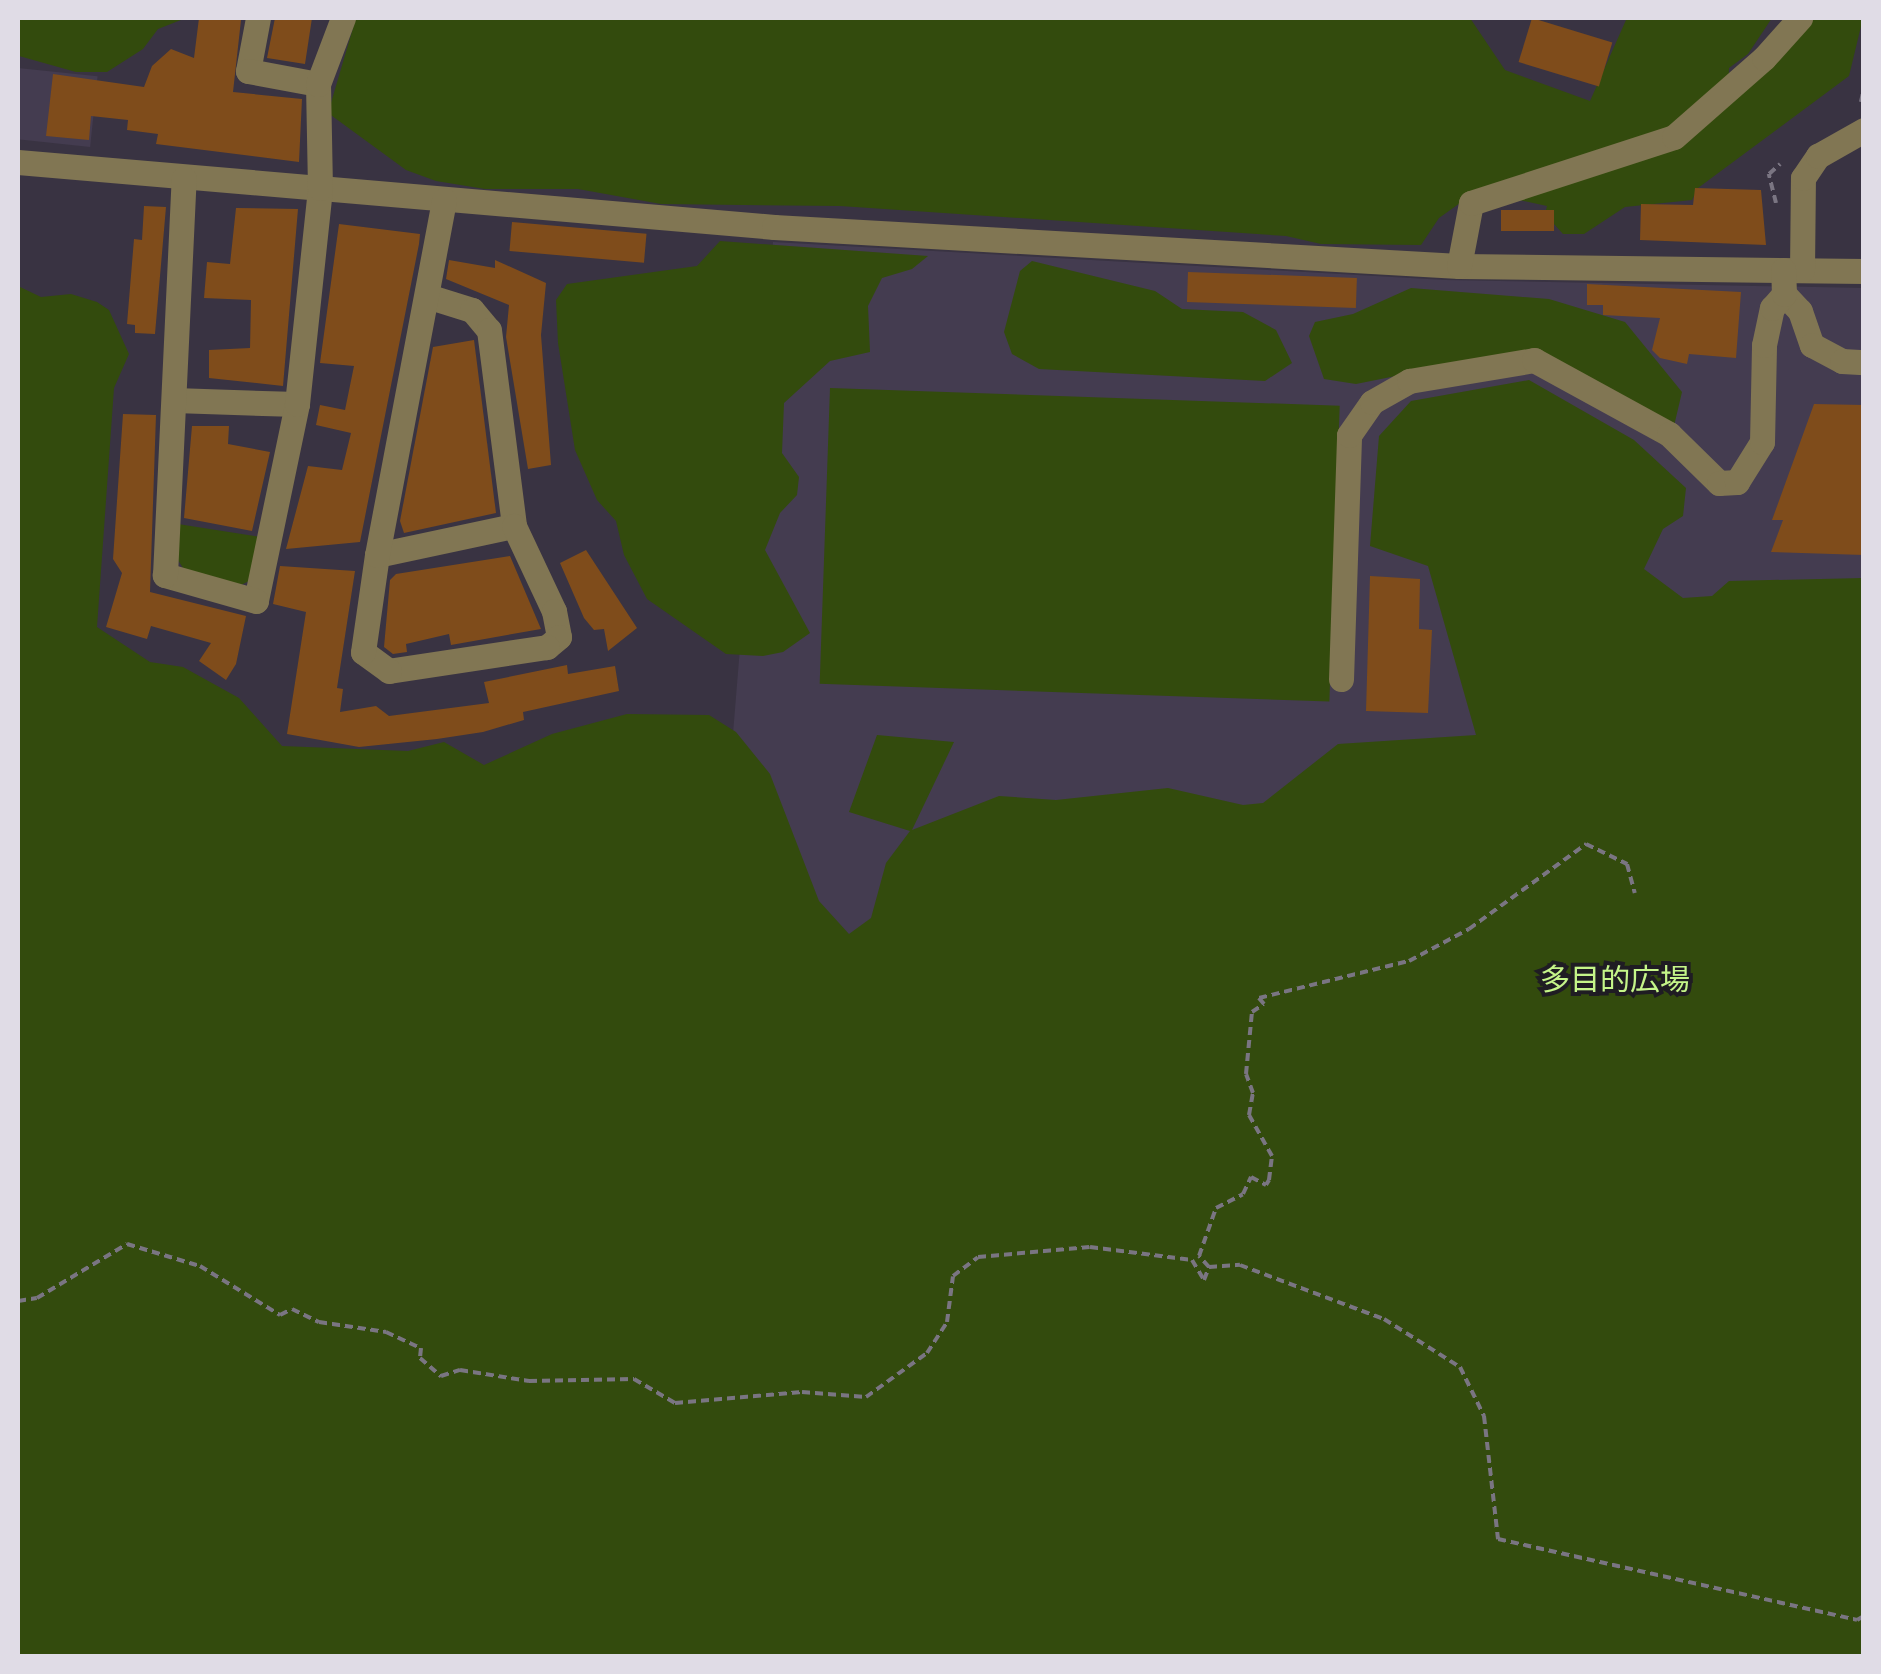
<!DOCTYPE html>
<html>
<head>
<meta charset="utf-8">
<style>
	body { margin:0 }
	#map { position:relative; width:1881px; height:1674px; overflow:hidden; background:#393342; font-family:Ubuntu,"Noto Sans JP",sans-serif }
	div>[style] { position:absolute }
	.built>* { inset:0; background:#443c50; transform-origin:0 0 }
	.green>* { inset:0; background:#334b0d; transform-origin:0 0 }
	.building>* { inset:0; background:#7f4c1b; transform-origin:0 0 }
	.path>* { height:4px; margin-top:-2px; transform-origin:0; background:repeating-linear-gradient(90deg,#7a7582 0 8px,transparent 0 13px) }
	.minor>* { height:25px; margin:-12.5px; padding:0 12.5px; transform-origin:12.5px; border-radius:12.5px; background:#817653 }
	span { translate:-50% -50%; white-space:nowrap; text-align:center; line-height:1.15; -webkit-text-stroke:8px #1f1c23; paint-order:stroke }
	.park-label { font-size:30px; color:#c5f589 }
	.frame { position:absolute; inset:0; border:20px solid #e0dce6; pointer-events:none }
</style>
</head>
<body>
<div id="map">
	<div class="built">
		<div style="left:18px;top:68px;width:80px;height:71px;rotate:6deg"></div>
		<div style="clip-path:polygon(773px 242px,1445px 280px,1863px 288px,1863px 1616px,722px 869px)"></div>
	</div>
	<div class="green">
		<div style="clip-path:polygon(18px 18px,186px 18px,158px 29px,143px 49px,107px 72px,76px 72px,19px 56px)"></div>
		<div style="clip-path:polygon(356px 18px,1470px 18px,1505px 70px,1590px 101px,1626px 20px,1772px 18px,1748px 54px,1729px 68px,1728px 106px,1811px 18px,1863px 18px,1849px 76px,1698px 188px,1692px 200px,1625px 207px,1584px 234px,1563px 234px,1545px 214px,1547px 206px,1477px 191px,1439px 218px,1421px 245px,1321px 244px,1286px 236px,840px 206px,661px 204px,578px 189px,485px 189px,436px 181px,406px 170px,328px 113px)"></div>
		<div style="clip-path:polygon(720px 241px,928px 256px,912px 269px,882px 278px,868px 306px,870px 352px,830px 361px,784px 403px,782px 453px,799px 477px,797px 495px,780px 513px,765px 550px,810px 633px,783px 652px,763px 656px,726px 654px,647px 599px,624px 555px,616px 521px,597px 500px,575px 450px,558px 343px,556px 300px,567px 284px,697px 266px)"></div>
		<div style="clip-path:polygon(1032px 261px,1155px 291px,1182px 309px,1243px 312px,1276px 330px,1292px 363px,1265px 381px,1039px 369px,1012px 354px,1004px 332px,1020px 271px)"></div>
		<div style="clip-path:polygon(18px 286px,41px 297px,71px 294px,97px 302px,109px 310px,129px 354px,114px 388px,97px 627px,150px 662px,183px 667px,239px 698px,282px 746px,408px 751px,444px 742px,484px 765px,552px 734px,627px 714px,709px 715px,736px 732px,770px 774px,819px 901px,849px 934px,871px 918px,886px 863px,910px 831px,849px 812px,877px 735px,954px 742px,912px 830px,999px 796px,1056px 800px,1168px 788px,1243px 805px,1263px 803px,1338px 744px,1476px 735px,1428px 566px,1370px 546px,1379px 436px,1411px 401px,1529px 380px,1634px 440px,1686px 488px,1683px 516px,1663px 529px,1644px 569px,1683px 598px,1712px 596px,1729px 581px,1863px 578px,1863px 1656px,18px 1656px)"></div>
		<div style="clip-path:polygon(1411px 288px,1549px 299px,1625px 322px,1682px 392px,1674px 426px,1525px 350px,1356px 384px,1324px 379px,1309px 336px,1315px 322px,1353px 314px)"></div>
		<div style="left:830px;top:388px;width:510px;height:296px;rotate:2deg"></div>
		<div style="clip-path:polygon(178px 524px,261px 537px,251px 580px,241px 585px,185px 571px,174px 554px)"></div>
	</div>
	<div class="building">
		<div style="clip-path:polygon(199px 18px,241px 20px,233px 92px,302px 99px,299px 162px,156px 144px,158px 134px,127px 130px,128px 120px,91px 116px,89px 140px,46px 136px,53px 74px,144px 87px,152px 66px,171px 49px,194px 58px)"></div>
		<div style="clip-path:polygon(275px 18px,312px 18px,305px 64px,267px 58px)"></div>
		<div style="left:1532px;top:18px;width:84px;height:46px;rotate:17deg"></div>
		<div style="clip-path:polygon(1695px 188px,1761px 190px,1766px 245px,1640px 240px,1641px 204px,1693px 205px)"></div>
		<div style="clip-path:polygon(144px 206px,166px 207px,155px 334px,135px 333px,135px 325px,127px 324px,134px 239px,142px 240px)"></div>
		<div style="clip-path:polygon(236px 208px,298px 209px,283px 386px,209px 378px,209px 350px,250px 348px,251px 300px,204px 298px,207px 262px,230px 264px)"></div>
		<div style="left:1501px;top:210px;width:53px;height:21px"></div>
		<div style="left:512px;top:222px;width:135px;height:29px;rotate:5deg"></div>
		<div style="clip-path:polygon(339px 224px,420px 234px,419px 244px,360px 542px,286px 549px,308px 466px,342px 470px,351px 433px,316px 425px,320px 405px,345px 410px,354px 366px,320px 363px)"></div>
		<div style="clip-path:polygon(449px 260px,495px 268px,495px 260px,546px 283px,541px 335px,551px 465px,528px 469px,506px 337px,509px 305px,446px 279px)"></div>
		<div style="left:1188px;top:272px;width:169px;height:30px;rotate:2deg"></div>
		<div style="clip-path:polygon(1587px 284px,1741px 292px,1736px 358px,1689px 354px,1687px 364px,1660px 358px,1652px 350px,1660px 318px,1603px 315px,1603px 305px,1587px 305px)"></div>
		<div style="clip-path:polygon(474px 340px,496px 513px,404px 533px,400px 521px,433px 347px)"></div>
		<div style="clip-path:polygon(1814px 404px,1864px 405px,1864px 555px,1771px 552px,1783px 520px,1772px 520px)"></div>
		<div style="clip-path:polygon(123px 414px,156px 415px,150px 592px,246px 616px,236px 664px,226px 680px,199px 661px,211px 643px,151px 626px,147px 639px,106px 627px,122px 573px,113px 559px)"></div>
		<div style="clip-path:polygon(192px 426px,229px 426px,228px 444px,270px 452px,252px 531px,184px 518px)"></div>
		<div style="clip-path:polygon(586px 550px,637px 628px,608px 651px,604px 629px,594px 630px,584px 618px,560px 563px)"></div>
		<div style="clip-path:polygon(510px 556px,541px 629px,451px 645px,449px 634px,406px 644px,407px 652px,393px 654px,384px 647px,390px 580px,396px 574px)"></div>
		<div style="clip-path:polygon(280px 566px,355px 571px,337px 688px,343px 689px,340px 712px,376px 706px,389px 716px,489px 703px,484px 682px,567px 665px,568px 674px,615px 666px,619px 691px,523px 712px,524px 720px,483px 732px,437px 739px,359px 747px,287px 734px,306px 612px,273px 604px)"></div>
		<div style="clip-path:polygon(1370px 576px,1420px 579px,1419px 629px,1432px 630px,1428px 713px,1366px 711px)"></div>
	</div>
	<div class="path">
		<div style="left:1861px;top:102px;width:14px;rotate:-78deg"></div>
		<div style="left:1776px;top:203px;width:30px;rotate:-104deg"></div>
		<div style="left:1769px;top:174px;width:15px;rotate:-42deg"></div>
		<div style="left:1209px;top:1267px;width:31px;rotate:-4deg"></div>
		<div style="left:1240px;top:1265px;width:154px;rotate:20.6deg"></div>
		<div style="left:1384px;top:1319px;width:90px;rotate:32.3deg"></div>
		<div style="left:1460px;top:1367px;width:55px;rotate:63.9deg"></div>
		<div style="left:1484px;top:1416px;width:124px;rotate:83.5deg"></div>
		<div style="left:1498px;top:1539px;width:368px;rotate:12.7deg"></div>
		<div style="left:1857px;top:1620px;width:8px;rotate:-30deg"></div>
		<div style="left:18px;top:1301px;width:19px;rotate:-9deg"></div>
		<div style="left:37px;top:1298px;width:105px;rotate:-31deg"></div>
		<div style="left:127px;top:1244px;width:76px;rotate:16.8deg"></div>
		<div style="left:200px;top:1266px;width:94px;rotate:31.5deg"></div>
		<div style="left:280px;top:1315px;width:13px;rotate:-27deg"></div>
		<div style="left:292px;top:1309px;width:30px;rotate:26deg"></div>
		<div style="left:319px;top:1322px;width:68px;rotate:8.5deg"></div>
		<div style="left:386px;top:1332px;width:38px;rotate:25deg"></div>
		<div style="left:421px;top:1348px;width:10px;rotate:96deg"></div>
		<div style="left:420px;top:1358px;width:28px;rotate:41deg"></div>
		<div style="left:441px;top:1376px;width:20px;rotate:-18deg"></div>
		<div style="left:460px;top:1370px;width:70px;rotate:9.1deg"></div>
		<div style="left:529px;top:1381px;width:105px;rotate:-1.1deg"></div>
		<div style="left:634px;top:1379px;width:48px;rotate:30.3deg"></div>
		<div style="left:675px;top:1403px;width:127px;rotate:-5deg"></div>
		<div style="left:802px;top:1392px;width:64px;rotate:4.5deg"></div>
		<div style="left:866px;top:1397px;width:75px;rotate:-35.8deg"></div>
		<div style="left:927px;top:1353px;width:37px;rotate:-57deg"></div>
		<div style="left:947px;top:1322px;width:46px;rotate:-82.6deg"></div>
		<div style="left:953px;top:1276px;width:31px;rotate:-37deg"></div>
		<div style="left:978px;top:1257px;width:112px;rotate:-5.1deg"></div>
		<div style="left:1090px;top:1247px;width:103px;rotate:7.3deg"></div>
		<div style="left:1192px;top:1260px;width:23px;rotate:59deg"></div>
		<div style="left:1204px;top:1280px;width:14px;rotate:-69deg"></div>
		<div style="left:1209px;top:1267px;width:15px;rotate:-132deg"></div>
		<div style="left:1199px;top:1256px;width:51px;rotate:-70.5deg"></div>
		<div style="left:1216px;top:1208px;width:30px;rotate:-27deg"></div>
		<div style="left:1243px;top:1194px;width:19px;rotate:-65deg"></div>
		<div style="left:1251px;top:1177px;width:17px;rotate:28deg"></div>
		<div style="left:1266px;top:1185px;width:6px;rotate:-59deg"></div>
		<div style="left:1269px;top:1180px;width:24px;rotate:-83deg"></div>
		<div style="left:1272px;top:1156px;width:47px;rotate:-119.3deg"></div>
		<div style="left:1249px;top:1115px;width:22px;rotate:-80deg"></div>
		<div style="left:1253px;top:1093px;width:20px;rotate:-110deg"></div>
		<div style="left:1246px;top:1074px;width:62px;rotate:-84.5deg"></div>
		<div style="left:1252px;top:1012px;width:14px;rotate:-34deg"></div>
		<div style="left:1264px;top:1004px;width:8px;rotate:-130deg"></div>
		<div style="left:1259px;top:998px;width:154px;rotate:-13.9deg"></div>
		<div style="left:1409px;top:961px;width:68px;rotate:-28.1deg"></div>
		<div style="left:1469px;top:929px;width:145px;rotate:-36deg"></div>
		<div style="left:1586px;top:844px;width:46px;rotate:26deg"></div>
		<div style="left:1627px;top:864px;width:30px;rotate:75deg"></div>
	</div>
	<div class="minor">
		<div style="left:258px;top:18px;width:54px;rotate:100.7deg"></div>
		<div style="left:248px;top:71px;width:71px;rotate:10.5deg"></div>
		<div style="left:18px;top:162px;width:759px;rotate:4.91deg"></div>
		<div style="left:774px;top:227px;width:686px;rotate:3.26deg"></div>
		<div style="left:1459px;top:266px;width:405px;rotate:0.7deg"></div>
		<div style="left:1459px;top:266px;width:64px;rotate:-79.2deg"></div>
		<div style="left:1471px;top:203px;width:213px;rotate:-18deg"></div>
		<div style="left:1674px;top:137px;width:120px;rotate:-41.3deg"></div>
		<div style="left:1764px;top:58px;width:54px;rotate:-48deg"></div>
		<div style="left:1802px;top:270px;width:92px;rotate:-89.4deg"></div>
		<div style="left:1803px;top:178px;width:27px;rotate:-56deg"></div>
		<div style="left:1818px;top:156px;width:53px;rotate:-29.5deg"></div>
		<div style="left:1784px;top:294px;width:23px;rotate:47deg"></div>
		<div style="left:1800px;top:311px;width:36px;rotate:71deg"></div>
		<div style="left:1812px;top:345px;width:34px;rotate:28deg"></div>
		<div style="left:1842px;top:361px;width:22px;rotate:3deg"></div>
		<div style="left:427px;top:296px;width:47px;rotate:17.3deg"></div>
		<div style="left:472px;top:310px;width:26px;rotate:50deg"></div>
		<div style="left:489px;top:330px;width:198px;rotate:82.7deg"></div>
		<div style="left:174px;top:400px;width:123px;rotate:1.9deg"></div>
		<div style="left:297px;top:404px;width:201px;rotate:101.8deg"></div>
		<div style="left:256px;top:601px;width:95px;rotate:-164.1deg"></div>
		<div style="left:165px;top:575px;width:397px;rotate:-87.3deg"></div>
		<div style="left:297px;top:404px;width:217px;rotate:-83.9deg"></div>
		<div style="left:320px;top:188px;width:104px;rotate:-91.1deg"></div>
		<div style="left:318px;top:84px;width:71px;rotate:-69.3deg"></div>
		<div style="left:377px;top:555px;width:140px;rotate:-12deg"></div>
		<div style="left:514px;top:526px;width:94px;rotate:64.8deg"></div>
		<div style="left:554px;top:611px;width:26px;rotate:79deg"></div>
		<div style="left:559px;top:637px;width:16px;rotate:140deg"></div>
		<div style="left:547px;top:647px;width:160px;rotate:171.4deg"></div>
		<div style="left:389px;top:671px;width:32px;rotate:-144deg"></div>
		<div style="left:363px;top:652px;width:98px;rotate:-81.8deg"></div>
		<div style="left:377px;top:555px;width:361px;rotate:-79.3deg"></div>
		<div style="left:1341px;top:679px;width:244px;rotate:-88.1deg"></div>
		<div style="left:1349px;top:435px;width:40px;rotate:-55.1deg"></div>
		<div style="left:1372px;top:402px;width:43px;rotate:-29.6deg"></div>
		<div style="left:1409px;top:381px;width:127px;rotate:-9.5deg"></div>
		<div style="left:1534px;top:360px;width:154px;rotate:28.7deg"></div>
		<div style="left:1669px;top:434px;width:70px;rotate:44.4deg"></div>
		<div style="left:1719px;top:483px;width:18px;rotate:-3deg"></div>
		<div style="left:1737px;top:482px;width:47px;rotate:-58deg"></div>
		<div style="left:1762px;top:442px;width:97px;rotate:-88.8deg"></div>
		<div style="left:1764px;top:345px;width:38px;rotate:-78deg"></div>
		<div style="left:1772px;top:308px;width:18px;rotate:-49deg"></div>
		<div style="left:1784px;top:294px;width:24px;rotate:-92deg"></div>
	</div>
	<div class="park-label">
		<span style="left:1615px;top:979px">多目的広場</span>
	</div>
	<div class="frame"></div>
</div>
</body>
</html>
